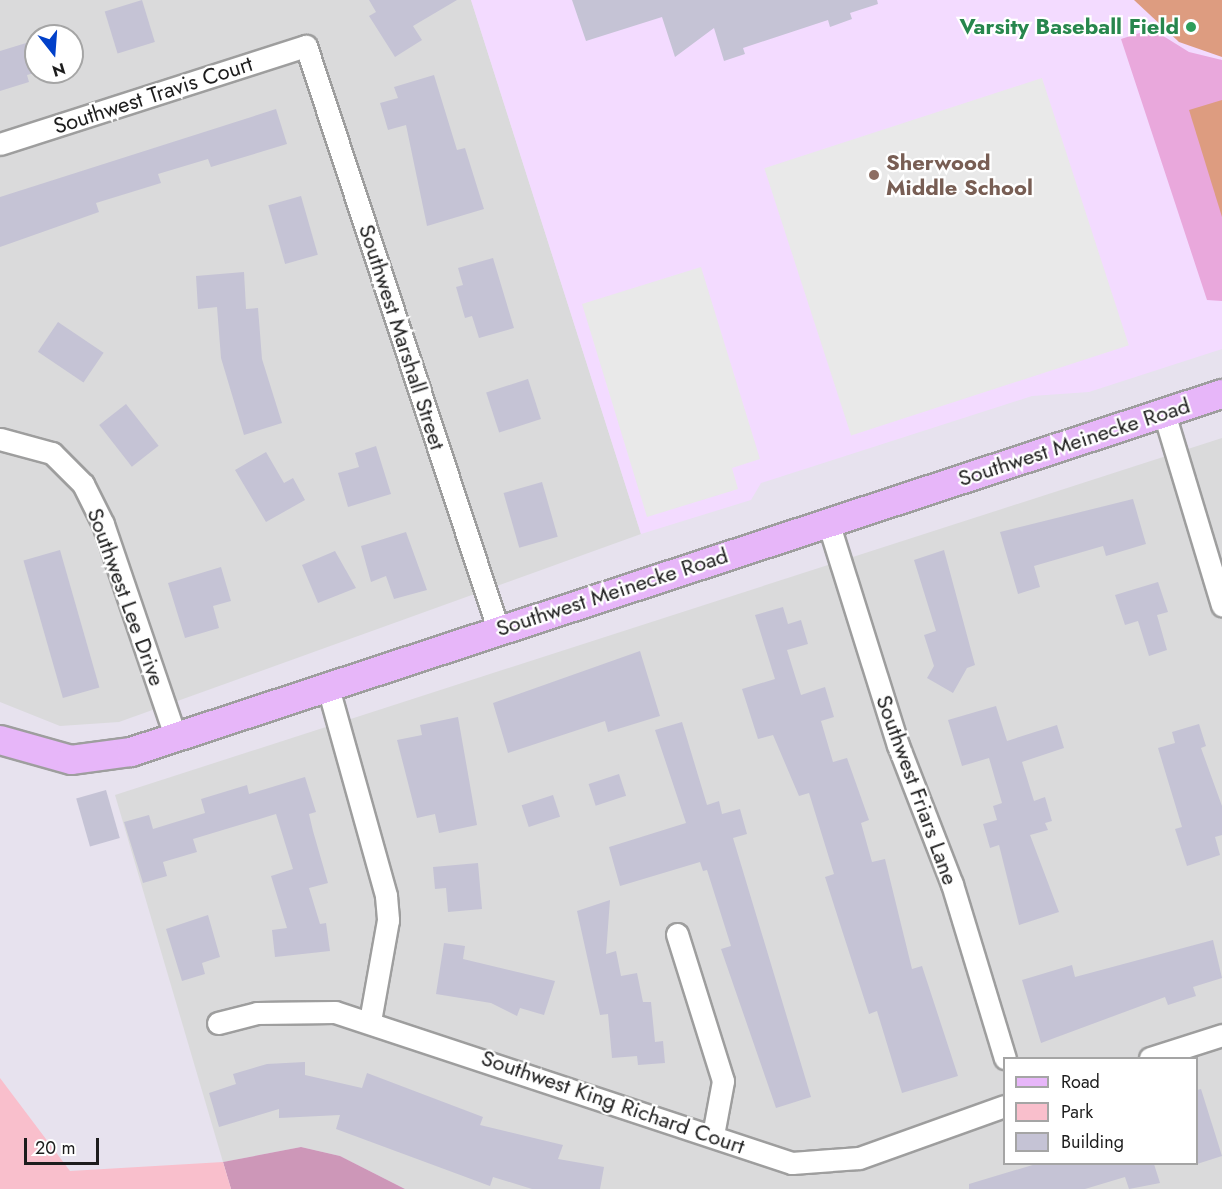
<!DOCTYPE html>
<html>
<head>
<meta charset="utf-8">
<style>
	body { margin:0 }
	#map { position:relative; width:1222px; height:1189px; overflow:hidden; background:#e7e2ee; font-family:Jost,sans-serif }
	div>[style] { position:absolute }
	.residential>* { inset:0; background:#dadadb }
	.education>* { inset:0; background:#f3dbff }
	.grass>* { inset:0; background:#e9a8dc }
	.forest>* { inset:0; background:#cd97b8 }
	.park>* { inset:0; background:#f9bfcc }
	.pitch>* { inset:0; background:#dd9c80 }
	.parking>* { inset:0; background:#e9e9e9; transform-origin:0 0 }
	.building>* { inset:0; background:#c5c3d5; transform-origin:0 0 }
	.roads { filter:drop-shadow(2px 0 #9e9e9e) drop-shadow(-2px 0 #9e9e9e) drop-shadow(0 2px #9e9e9e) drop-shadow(0 -2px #9e9e9e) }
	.street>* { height:21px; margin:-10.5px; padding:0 10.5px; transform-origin:10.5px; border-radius:10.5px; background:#fff }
	.secondary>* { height:28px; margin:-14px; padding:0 14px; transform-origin:14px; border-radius:14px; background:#e7b6f9 }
	.dots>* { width:16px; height:16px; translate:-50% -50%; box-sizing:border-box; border:3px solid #fff; border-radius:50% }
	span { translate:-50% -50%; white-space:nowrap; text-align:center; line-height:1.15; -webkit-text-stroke:4.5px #fff; paint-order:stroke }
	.leisure-label { font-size:22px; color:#27864d; font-weight:700 }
	.right { translate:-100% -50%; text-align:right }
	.street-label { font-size:22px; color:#1d1d1d }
	.education-label { font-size:22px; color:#785e54; font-weight:700 }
	.left { translate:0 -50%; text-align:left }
	.legend { position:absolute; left:1003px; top:1057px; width:195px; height:108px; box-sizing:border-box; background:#fff; border:2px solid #a5a5a5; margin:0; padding:8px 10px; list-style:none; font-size:18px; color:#1d1d1d }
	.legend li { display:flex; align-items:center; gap:12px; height:30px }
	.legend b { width:30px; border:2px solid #a5a5a5 }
	.north { position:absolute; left:24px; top:24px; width:60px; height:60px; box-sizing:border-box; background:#fff; border:2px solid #a5a5a5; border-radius:50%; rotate:163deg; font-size:16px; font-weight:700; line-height:24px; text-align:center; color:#1d1d1d }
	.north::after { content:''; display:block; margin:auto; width:21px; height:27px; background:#0140c9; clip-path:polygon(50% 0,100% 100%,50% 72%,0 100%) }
	.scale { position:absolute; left:24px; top:1138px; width:75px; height:27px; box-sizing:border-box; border:3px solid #1d1d1d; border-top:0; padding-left:8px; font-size:18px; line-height:21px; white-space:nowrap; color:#1d1d1d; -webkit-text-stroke:4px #fff; paint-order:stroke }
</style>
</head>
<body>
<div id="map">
	<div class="residential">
		<div style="clip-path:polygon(evenodd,0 0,471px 0,641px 534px,119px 722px,60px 726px,0 702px,0 0,36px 36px,72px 36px,72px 72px,36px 72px,36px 36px)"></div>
		<div style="clip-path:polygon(evenodd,1222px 438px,1222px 1189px,405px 1189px,340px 1156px,301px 1147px,223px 1162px,115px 795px,1222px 438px,1004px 1058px,1196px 1058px,1196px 1164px,1004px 1164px,1004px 1058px)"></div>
	</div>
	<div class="education">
		<div style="clip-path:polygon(471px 0,1222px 0,1222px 349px,1089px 392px,1032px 396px,761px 483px,751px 500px,641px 534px)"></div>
	</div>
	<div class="grass">
		<div style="clip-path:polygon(1152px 29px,1189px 52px,1222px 60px,1222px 301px,1207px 300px,1121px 39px)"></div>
	</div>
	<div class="forest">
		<div style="clip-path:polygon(301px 1147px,340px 1156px,405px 1189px,231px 1189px,223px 1162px)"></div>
	</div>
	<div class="park">
		<div style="clip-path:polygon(0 1078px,70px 1171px,223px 1162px,231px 1189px,0 1189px)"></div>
	</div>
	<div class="pitch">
		<div style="clip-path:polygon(1134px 0,1222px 0,1222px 57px,1179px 42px)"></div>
		<div style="clip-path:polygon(1222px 100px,1222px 217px,1189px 110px)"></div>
	</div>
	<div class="parking">
		<div style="left:1042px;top:78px;width:281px;height:292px;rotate:72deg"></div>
		<div style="clip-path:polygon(701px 267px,760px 459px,732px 468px,738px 489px,647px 517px,582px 304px)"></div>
	</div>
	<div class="building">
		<div style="left:142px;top:0;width:44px;height:39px;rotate:73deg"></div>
		<div style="clip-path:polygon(369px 0,457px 0,413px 26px,422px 40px,395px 57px,369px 16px,376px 12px)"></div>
		<div style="clip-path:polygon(572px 0,877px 0,878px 4px,850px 13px,852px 19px,830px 27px,828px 20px,743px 48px,745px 54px,724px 61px,714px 28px,675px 57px,662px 17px,586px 41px)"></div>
		<div style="clip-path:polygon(36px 40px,38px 72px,27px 75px,29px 82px,0 91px,0 51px)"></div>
		<div style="clip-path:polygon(434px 75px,457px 150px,465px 148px,484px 209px,427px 226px,406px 125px,388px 130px,380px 103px,398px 98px,394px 87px)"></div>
		<div style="clip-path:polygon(276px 109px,287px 144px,211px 167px,208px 159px,158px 174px,161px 183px,96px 203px,99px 212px,0 247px,0 197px)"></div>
		<div style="left:301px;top:196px;width:61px;height:34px;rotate:74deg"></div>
		<div style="clip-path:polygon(493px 258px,514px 328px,479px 338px,472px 316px,465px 318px,456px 287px,463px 285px,458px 268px)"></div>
		<div style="clip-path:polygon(244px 272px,246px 309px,258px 308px,262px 359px,282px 423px,244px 435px,221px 358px,217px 307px,198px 309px,196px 276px)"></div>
		<div style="left:58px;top:322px;width:55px;height:36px;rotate:34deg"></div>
		<div style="left:528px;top:379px;width:42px;height:44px;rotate:72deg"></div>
		<div style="left:126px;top:404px;width:53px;height:34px;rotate:52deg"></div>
		<div style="clip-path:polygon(376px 446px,391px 494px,348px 507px,338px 473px,359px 467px,355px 453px)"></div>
		<div style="clip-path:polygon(266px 452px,284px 483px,293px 478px,305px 500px,266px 522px,235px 470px)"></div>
		<div style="left:542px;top:482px;width:57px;height:40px;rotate:74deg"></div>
		<div style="clip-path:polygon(1133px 499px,1146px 544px,1106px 556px,1103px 546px,1034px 566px,1040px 587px,1018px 594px,1000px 532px)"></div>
		<div style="clip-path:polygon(406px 532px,427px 590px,394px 599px,386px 576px,371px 582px,361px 546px)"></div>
		<div style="left:60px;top:550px;width:143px;height:38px;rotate:74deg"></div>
		<div style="clip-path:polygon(944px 550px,975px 665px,967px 668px,953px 693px,927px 678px,934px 666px,924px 635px,936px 631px,914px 560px)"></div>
		<div style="clip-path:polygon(335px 551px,356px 588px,318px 603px,302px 565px)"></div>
		<div style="clip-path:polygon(221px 567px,231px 601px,213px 606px,219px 628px,185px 638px,168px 583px)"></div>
		<div style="clip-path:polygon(1158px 582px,1168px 612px,1157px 615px,1167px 650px,1149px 656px,1138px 621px,1125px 625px,1115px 595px)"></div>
		<div style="clip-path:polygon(783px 607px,788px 624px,801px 620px,808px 644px,787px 650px,801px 695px,825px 687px,834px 717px,821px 721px,833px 762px,847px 758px,869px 820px,861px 823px,872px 862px,885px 859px,912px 969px,922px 966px,958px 1076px,902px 1093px,877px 1011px,869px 1014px,840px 924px,825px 877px,834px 874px,809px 793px,799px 796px,773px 735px,758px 739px,742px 689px,775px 679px,755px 615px)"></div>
		<div style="clip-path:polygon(640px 651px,660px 716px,608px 732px,605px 721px,508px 753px,493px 703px)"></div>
		<div style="clip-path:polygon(996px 706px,1007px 741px,1057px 725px,1064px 748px,1022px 762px,1034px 801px,1045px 797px,1052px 821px,1045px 823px,1048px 830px,1030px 835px,1059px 912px,1019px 925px,999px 845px,990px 848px,983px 824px,997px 820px,993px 806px,1002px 803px,989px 758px,962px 766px,948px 720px)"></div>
		<div style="clip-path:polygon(458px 717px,477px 825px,439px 833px,435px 814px,417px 818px,397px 740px,422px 735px,420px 725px)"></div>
		<div style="clip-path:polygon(682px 722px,707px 805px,719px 801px,722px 814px,740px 809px,747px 834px,733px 838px,811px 1097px,776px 1108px,721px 949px,731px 946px,707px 870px,703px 871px,700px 862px,620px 886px,609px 847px,686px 823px,655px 730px)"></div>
		<div style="clip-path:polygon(1199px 724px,1206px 746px,1201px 748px,1222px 806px,1222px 835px,1215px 837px,1220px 855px,1187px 866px,1175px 829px,1182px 827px,1158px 748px,1175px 743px,1172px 732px)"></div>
		<div style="left:619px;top:774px;width:23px;height:32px;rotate:72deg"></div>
		<div style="clip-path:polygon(305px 777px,316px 812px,309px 814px,313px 831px,328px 883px,309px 888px,320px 924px,326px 923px,330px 951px,275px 957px,272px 930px,287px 928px,271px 876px,293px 869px,276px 814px,193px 839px,197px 852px,163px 862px,167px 876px,143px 883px,124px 822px,149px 815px,153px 829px,205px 813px,201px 799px,247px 785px,249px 794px)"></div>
		<div style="left:106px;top:790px;width:50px;height:31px;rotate:74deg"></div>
		<div style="left:553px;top:795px;width:23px;height:33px;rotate:72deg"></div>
		<div style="clip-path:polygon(478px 863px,482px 909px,448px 912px,446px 888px,435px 889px,433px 867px)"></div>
		<div style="clip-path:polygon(610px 900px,606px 954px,616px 951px,621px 976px,637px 973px,643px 1002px,651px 1002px,655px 1042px,663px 1041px,665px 1063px,638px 1065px,637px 1056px,612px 1058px,608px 1014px,600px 1015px,577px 911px)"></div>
		<div style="clip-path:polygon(208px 915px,220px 957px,202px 963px,205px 974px,182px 981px,166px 929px)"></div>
		<div style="clip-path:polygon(1213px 940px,1222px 978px,1193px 987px,1196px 996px,1168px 1005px,1165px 997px,1041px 1043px,1022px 980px,1072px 965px,1075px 977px)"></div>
		<div style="clip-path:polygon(444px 943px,465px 946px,463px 959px,555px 981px,544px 1015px,520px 1008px,517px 1016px,491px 1003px,436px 994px)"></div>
		<div style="clip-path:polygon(305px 1062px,305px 1075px,362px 1088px,367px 1073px,483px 1117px,480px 1125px,563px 1145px,558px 1159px,604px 1167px,600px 1189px,532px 1189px,493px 1177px,490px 1186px,336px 1129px,340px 1115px,279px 1118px,279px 1109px,219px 1127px,209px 1093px,236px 1084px,233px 1074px,267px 1064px)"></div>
		<div style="clip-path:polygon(1201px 1089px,1222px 1156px,1197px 1164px,1197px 1090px)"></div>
		<div style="clip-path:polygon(1036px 1164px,1154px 1164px,1160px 1183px,1129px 1189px,1125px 1177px,1085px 1189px,969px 1189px,969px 1184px)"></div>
	</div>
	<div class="roads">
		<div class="street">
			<div style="left:0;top:144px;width:321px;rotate:-17.8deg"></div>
			<div style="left:306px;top:46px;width:614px;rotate:71.77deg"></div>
			<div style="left:1164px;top:413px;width:201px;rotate:73.2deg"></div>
			<div style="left:0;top:439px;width:54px;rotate:15.1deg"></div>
			<div style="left:52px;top:453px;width:44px;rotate:45deg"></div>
			<div style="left:83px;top:484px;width:45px;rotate:63.4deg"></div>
			<div style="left:103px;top:524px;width:223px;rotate:71.2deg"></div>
			<div style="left:828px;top:522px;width:234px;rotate:72.6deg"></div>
			<div style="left:898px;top:745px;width:149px;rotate:68.8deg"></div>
			<div style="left:952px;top:884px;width:182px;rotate:73.1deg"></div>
			<div style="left:327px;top:684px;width:220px;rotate:74.4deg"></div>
			<div style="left:386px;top:896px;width:24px;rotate:85deg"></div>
			<div style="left:388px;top:920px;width:103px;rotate:100.1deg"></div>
			<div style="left:677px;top:934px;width:154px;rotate:72.6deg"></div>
			<div style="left:723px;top:1081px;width:55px;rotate:100.5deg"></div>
			<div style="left:218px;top:1023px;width:40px;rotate:-14.4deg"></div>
			<div style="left:257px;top:1013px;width:78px;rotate:-0.7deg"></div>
			<div style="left:335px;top:1012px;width:481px;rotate:18.3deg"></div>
			<div style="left:792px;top:1163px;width:67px;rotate:-4.3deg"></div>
			<div style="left:859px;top:1158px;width:154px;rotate:-19.7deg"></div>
			<div style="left:1150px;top:1058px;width:76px;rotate:-17.7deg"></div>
		</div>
		<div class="secondary">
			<div style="left:0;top:740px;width:74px;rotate:15.7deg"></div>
			<div style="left:71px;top:760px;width:61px;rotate:-7.6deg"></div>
			<div style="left:131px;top:752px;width:1148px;rotate:-18.17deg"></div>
		</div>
	</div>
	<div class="dots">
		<div style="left:1191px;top:27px;background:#2e9e5b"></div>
		<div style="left:874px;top:175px;background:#8d6e63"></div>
	</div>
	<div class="leisure-label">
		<span class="right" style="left:1179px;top:27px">Varsity Baseball Field</span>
	</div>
	<div class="street-label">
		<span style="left:153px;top:95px;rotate:-18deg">Southwest Travis Court</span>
		<span style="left:402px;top:337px;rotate:72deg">Southwest Marshall Street</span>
		<span style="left:1074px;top:442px;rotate:-18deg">Southwest Meinecke Road</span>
		<span style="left:612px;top:592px;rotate:-18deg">Southwest Meinecke Road</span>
		<span style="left:126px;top:597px;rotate:70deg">Southwest Lee Drive</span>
		<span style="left:917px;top:790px;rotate:70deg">Southwest Friars Lane</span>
		<span style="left:613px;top:1102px;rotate:19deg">Southwest King Richard Court</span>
	</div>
	<div class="education-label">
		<span class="left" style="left:886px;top:175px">Sherwood<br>Middle School</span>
	</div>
	<ul class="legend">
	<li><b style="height:8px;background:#e7b6f9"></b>Road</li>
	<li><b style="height:16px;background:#f9bfcc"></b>Park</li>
	<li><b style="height:16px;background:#c5c3d5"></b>Building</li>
	</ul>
	<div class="north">N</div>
	<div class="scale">20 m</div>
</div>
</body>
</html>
